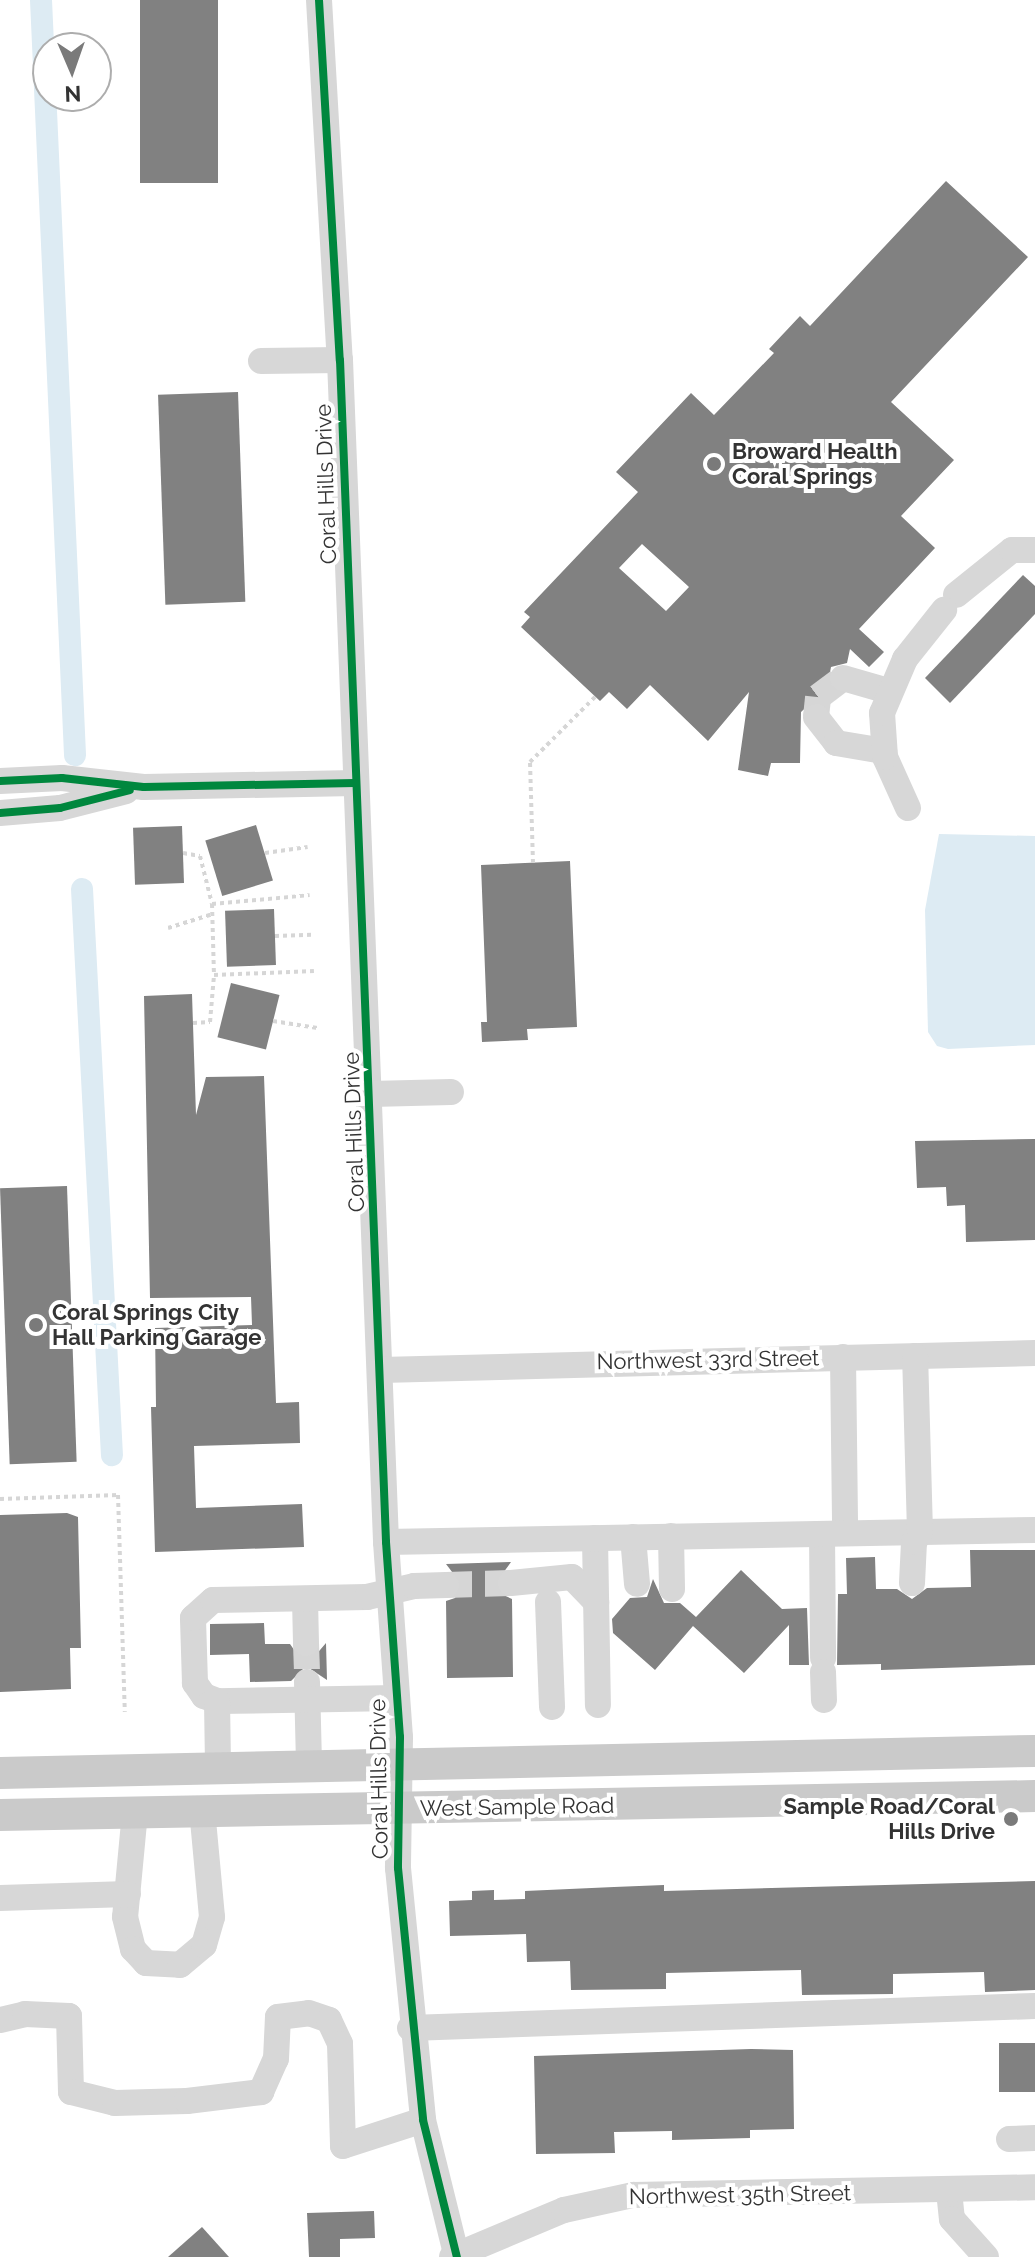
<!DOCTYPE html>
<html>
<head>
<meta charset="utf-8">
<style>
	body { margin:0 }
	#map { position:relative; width:1035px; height:2257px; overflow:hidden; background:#fff; font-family:Raleway,sans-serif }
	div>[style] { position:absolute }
	.water>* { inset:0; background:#ddebf3 }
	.canal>* { height:22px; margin:-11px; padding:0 11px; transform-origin:11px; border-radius:11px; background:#ddebf3 }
	.building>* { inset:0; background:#818181; transform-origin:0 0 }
	.minor-tunnel>* { height:26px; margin-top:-13px; transform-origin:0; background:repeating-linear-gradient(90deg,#d6d6d6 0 26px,transparent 0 39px) }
	.path>* { height:4px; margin-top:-2px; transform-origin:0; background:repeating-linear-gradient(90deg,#d6d6d6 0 4px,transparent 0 8px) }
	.minor>* { height:26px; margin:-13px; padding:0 13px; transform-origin:13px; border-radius:13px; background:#d7d7d7 }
	.major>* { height:32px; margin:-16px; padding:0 16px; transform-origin:16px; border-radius:16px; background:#cacaca }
	.cycleway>* { height:8px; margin:-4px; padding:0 4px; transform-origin:4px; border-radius:4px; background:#00873e }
	.dots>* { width:22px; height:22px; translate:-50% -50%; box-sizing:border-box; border:4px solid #fff; border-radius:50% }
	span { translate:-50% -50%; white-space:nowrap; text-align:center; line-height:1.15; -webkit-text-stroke:8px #fff; paint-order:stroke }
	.poi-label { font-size:22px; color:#333; font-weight:700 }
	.left { translate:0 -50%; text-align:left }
	.right { translate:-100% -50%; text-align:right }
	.street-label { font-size:22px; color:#333 }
	.north { position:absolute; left:32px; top:32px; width:80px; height:80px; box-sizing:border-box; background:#fff; border:2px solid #adadad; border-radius:50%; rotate:178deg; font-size:22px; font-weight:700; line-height:32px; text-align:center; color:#333 }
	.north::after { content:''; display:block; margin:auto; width:28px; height:36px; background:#7a7a7a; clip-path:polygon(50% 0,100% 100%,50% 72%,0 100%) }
</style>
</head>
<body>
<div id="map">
	<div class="water">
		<div style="clip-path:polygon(939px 834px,1035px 836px,1035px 1045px,948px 1049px,937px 1046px,928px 1032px,925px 910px)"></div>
	</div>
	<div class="canal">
		<div style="left:41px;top:0;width:756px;rotate:87.42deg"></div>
		<div style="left:82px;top:889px;width:567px;rotate:86.97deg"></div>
	</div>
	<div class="building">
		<div style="left:140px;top:0;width:78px;height:183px"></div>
		<div style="clip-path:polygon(evenodd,946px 181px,1028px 257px,891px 402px,954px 460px,901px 516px,935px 548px,859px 629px,884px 652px,869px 667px,850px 649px,847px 663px,831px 667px,828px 683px,838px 693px,826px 705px,813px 701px,801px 712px,800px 763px,771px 763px,768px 776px,738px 770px,749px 692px,708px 741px,650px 685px,627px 709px,609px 692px,600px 701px,521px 627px,530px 617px,524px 612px,638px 492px,616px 472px,691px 393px,714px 415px,774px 353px,769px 349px,800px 316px,810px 326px,946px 181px,642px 544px,689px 587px,666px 611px,619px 568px,642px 544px)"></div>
		<div style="left:238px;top:392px;width:210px;height:80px;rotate:88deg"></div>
		<div style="clip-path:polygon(1023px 575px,1035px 586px,1035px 614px,950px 703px,925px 678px)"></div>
		<div style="left:256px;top:825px;width:58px;height:53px;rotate:73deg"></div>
		<div style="left:182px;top:826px;width:57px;height:49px;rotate:88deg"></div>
		<div style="clip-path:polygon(570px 861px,577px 1027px,527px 1029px,528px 1040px,482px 1042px,481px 1022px,487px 1022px,481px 865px)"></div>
		<div style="left:274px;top:909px;width:56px;height:49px;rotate:88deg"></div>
		<div style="left:231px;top:983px;width:50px;height:56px;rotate:14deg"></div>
		<div style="clip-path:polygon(192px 994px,196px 1115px,206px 1077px,264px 1076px,276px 1403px,299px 1402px,300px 1443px,194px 1446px,196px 1508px,302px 1504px,304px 1547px,155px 1552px,151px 1407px,156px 1407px,155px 1328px,252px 1325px,251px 1297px,150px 1298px,144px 996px)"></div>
		<div style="clip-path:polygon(1035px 1139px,1035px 1240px,966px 1242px,965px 1205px,947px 1206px,946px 1187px,917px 1188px,915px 1141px)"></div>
		<div style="left:67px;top:1186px;width:276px;height:67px;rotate:88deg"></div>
		<div style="clip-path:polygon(67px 1513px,78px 1517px,81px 1648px,70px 1648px,71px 1689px,0 1692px,0 1515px)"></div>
		<div style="clip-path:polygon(970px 1550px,1035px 1550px,1035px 1665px,881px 1670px,881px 1664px,837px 1665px,838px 1594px,847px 1594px,846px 1558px,875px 1557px,876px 1589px,897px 1589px,912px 1599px,927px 1588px,971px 1587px)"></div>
		<div style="clip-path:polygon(511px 1562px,495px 1584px,499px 1593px,512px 1599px,513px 1677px,447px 1678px,446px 1601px,455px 1598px,462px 1585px,446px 1564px)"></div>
		<div style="clip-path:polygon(741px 1570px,782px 1609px,807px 1608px,809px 1665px,789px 1665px,789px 1625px,744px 1673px,693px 1626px,655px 1670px,613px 1633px,612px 1619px,630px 1598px,647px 1597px,653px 1579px,664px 1603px,680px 1603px,696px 1617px)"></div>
		<div style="clip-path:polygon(264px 1623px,265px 1644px,290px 1644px,299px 1657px,314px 1657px,326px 1643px,327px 1680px,306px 1666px,291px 1681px,250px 1682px,249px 1654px,210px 1655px,210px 1624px)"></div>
		<div style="clip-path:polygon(1035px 1881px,1035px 1990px,985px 1992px,984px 1972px,893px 1974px,893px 1994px,802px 1995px,801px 1970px,666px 1973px,666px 1989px,571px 1990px,570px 1961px,527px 1962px,526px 1934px,450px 1936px,449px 1901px,472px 1900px,472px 1891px,494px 1890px,494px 1900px,525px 1899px,525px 1891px,614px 1887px,664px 1885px,664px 1891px)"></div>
		<div style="left:999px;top:2043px;width:36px;height:49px"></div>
		<div style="clip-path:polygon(751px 2049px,793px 2050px,794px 2129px,750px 2130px,750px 2138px,672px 2140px,672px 2131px,614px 2132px,615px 2153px,536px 2154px,534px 2056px)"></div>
		<div style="clip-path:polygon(374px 2211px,375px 2238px,340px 2239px,340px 2257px,309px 2257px,307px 2213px)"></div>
		<div style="clip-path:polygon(202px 2227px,229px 2257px,168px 2257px)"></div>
	</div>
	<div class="minor-tunnel">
		<div style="left:816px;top:717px;width:20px;rotate:-84deg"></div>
		<div style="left:818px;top:697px;width:31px;rotate:-37deg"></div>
		<div style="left:446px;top:1585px;width:65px;rotate:-1.8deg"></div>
		<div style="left:306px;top:1643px;width:37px;rotate:88deg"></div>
	</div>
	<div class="path">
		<div style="left:183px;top:853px;width:17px;rotate:10deg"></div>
		<div style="left:200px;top:856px;width:49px;rotate:76deg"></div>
		<div style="left:212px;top:904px;width:98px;rotate:-5.2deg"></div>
		<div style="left:265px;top:853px;width:43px;rotate:-7.9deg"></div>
		<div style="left:533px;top:863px;width:101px;rotate:-91.7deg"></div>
		<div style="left:530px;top:762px;width:92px;rotate:-45deg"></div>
		<div style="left:212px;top:904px;width:71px;rotate:88.4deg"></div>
		<div style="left:168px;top:928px;width:47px;rotate:-17.3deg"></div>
		<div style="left:275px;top:936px;width:37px;rotate:-2deg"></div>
		<div style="left:273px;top:1021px;width:45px;rotate:9deg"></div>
		<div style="left:193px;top:1023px;width:17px;rotate:-3deg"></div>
		<div style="left:210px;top:1022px;width:47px;rotate:-85.1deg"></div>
		<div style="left:214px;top:975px;width:100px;rotate:-2.3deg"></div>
		<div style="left:0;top:1499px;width:118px;rotate:-1.9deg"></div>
		<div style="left:118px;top:1495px;width:217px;rotate:88.2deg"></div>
	</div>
	<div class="minor">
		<div style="left:319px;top:0;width:361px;rotate:86.7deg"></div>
		<div style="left:340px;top:360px;width:1183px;rotate:87.77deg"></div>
		<div style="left:386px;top:1542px;width:196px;rotate:85.9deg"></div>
		<div style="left:400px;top:1737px;width:131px;rotate:90.9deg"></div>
		<div style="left:398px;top:1868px;width:253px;rotate:84.3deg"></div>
		<div style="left:423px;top:2120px;width:141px;rotate:76.1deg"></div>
		<div style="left:261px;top:361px;width:79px;rotate:-0.7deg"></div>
		<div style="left:956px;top:595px;width:72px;rotate:-38.8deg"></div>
		<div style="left:1012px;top:550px;width:23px"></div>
		<div style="left:843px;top:678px;width:47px;rotate:16.1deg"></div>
		<div style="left:816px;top:717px;width:33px;rotate:52deg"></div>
		<div style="left:836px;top:743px;width:49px;rotate:9.5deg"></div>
		<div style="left:0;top:781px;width:62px;rotate:-2.8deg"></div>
		<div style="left:62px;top:778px;width:82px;rotate:6.3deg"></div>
		<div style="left:144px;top:787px;width:211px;rotate:-1.1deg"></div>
		<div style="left:908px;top:808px;width:56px;rotate:-114.3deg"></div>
		<div style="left:885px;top:757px;width:44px;rotate:-93.9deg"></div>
		<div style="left:882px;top:713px;width:59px;rotate:-66.9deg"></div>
		<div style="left:905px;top:659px;width:63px;rotate:-51.5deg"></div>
		<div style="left:0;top:813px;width:60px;rotate:-4.8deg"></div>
		<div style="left:60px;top:808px;width:68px;rotate:-14.4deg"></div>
		<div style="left:371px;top:1094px;width:80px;rotate:-1.4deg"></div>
		<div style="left:843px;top:1357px;width:176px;rotate:89.3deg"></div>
		<div style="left:381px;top:1370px;width:654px;rotate:-1.49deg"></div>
		<div style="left:822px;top:1534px;width:124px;rotate:89.5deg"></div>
		<div style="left:671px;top:1536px;width:53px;rotate:88.9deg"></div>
		<div style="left:633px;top:1537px;width:47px;rotate:85.1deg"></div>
		<div style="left:595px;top:1538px;width:167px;rotate:89deg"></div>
		<div style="left:386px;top:1542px;width:649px;rotate:-1.06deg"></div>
		<div style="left:511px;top:1583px;width:61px;rotate:-5.6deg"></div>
		<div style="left:572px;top:1577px;width:35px;rotate:46deg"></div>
		<div style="left:912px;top:1583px;width:41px;rotate:-87.2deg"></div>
		<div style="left:914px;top:1542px;width:12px;rotate:-59deg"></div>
		<div style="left:920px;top:1532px;width:176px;rotate:-91.6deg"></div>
		<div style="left:305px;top:1599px;width:44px;rotate:88.7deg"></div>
		<div style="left:548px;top:1602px;width:105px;rotate:87.8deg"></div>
		<div style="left:823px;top:1672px;width:28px;rotate:88deg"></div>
		<div style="left:307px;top:1682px;width:84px;rotate:88.6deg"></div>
		<div style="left:396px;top:1698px;width:179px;rotate:179deg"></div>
		<div style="left:217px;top:1701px;width:14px;rotate:-159deg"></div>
		<div style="left:204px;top:1696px;width:16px;rotate:-125deg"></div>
		<div style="left:195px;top:1683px;width:65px;rotate:-91.8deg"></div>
		<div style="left:193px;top:1618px;width:27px;rotate:-42deg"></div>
		<div style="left:213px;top:1600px;width:154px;rotate:-1.1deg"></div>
		<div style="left:367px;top:1597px;width:48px;rotate:-13.2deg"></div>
		<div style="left:414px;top:1586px;width:32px;rotate:-2deg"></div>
		<div style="left:217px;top:1701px;width:67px;rotate:89.1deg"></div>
		<div style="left:135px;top:1812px;width:105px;rotate:95.4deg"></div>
		<div style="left:125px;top:1917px;width:33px;rotate:76deg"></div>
		<div style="left:133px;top:1949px;width:19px;rotate:47deg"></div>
		<div style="left:146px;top:1963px;width:34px;rotate:3deg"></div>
		<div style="left:180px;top:1965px;width:31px;rotate:-40deg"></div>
		<div style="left:204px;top:1945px;width:29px;rotate:-74deg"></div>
		<div style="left:212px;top:1917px;width:107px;rotate:-95.3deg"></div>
		<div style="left:0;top:1898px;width:128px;rotate:-1.8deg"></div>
		<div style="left:0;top:2020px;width:26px;rotate:-13deg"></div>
		<div style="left:25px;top:2014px;width:44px;rotate:2.6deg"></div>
		<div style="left:69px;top:2016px;width:76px;rotate:88.5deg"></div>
		<div style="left:71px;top:2092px;width:45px;rotate:14deg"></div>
		<div style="left:115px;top:2103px;width:72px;rotate:-1.6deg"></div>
		<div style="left:187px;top:2101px;width:75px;rotate:-6.9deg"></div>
		<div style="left:261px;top:2092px;width:36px;rotate:-66deg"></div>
		<div style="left:276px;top:2059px;width:42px;rotate:-87.3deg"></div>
		<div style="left:278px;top:2017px;width:31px;rotate:-7deg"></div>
		<div style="left:309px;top:2013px;width:21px;rotate:19deg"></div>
		<div style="left:329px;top:2020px;width:26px;rotate:65deg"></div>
		<div style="left:340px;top:2044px;width:102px;rotate:88.3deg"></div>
		<div style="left:343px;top:2146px;width:84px;rotate:-18deg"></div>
		<div style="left:410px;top:2028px;width:625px;rotate:-2.02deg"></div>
		<div style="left:1009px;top:2139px;width:26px;rotate:-2deg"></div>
		<div style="left:949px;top:2191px;width:28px;rotate:84deg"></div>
		<div style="left:952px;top:2219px;width:51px;rotate:48.2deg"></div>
		<div style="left:452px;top:2257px;width:121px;rotate:-22.8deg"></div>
		<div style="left:564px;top:2210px;width:71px;rotate:-12.3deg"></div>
		<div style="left:633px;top:2195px;width:402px;rotate:-1.1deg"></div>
	</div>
	<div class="major">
		<div style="left:0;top:1773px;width:1035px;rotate:-1.22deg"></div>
		<div style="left:0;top:1815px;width:1035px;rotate:-1.05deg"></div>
	</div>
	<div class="cycleway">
		<div style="left:319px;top:0;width:361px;rotate:86.7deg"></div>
		<div style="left:340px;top:360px;width:1183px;rotate:87.77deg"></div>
		<div style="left:386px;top:1542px;width:196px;rotate:85.9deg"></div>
		<div style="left:400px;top:1737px;width:131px;rotate:90.9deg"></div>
		<div style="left:398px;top:1868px;width:253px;rotate:84.3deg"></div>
		<div style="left:423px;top:2120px;width:141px;rotate:76.1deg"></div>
		<div style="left:0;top:781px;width:62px;rotate:-2.8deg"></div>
		<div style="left:62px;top:778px;width:82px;rotate:6.3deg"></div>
		<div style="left:144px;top:787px;width:211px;rotate:-1.1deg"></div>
		<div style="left:0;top:813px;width:60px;rotate:-4.8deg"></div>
		<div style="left:60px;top:808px;width:72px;rotate:-14.4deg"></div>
	</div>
	<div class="dots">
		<div style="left:714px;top:464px;background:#7a7a7a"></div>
		<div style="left:36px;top:1325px;background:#7a7a7a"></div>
		<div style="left:1011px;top:1819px;background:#7a7a7a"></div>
	</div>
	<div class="poi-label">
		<span class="left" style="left:732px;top:464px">Broward Health<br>Coral Springs</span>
		<span class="left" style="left:52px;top:1325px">Coral Springs City<br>Hall Parking Garage</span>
		<span class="right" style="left:995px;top:1819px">Sample Road/Coral<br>Hills Drive</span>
	</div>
	<div class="street-label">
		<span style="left:326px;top:484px;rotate:-92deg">Coral Hills Drive</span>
		<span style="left:354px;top:1132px;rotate:-92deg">Coral Hills Drive</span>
		<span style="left:708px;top:1360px;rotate:-1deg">Northwest 33rd Street</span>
		<span style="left:379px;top:1779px;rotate:-91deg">Coral Hills Drive</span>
		<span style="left:517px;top:1807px;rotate:-1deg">West Sample Road</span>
		<span style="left:740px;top:2195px;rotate:-1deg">Northwest 35th Street</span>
	</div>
	<div class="north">N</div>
</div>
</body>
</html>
